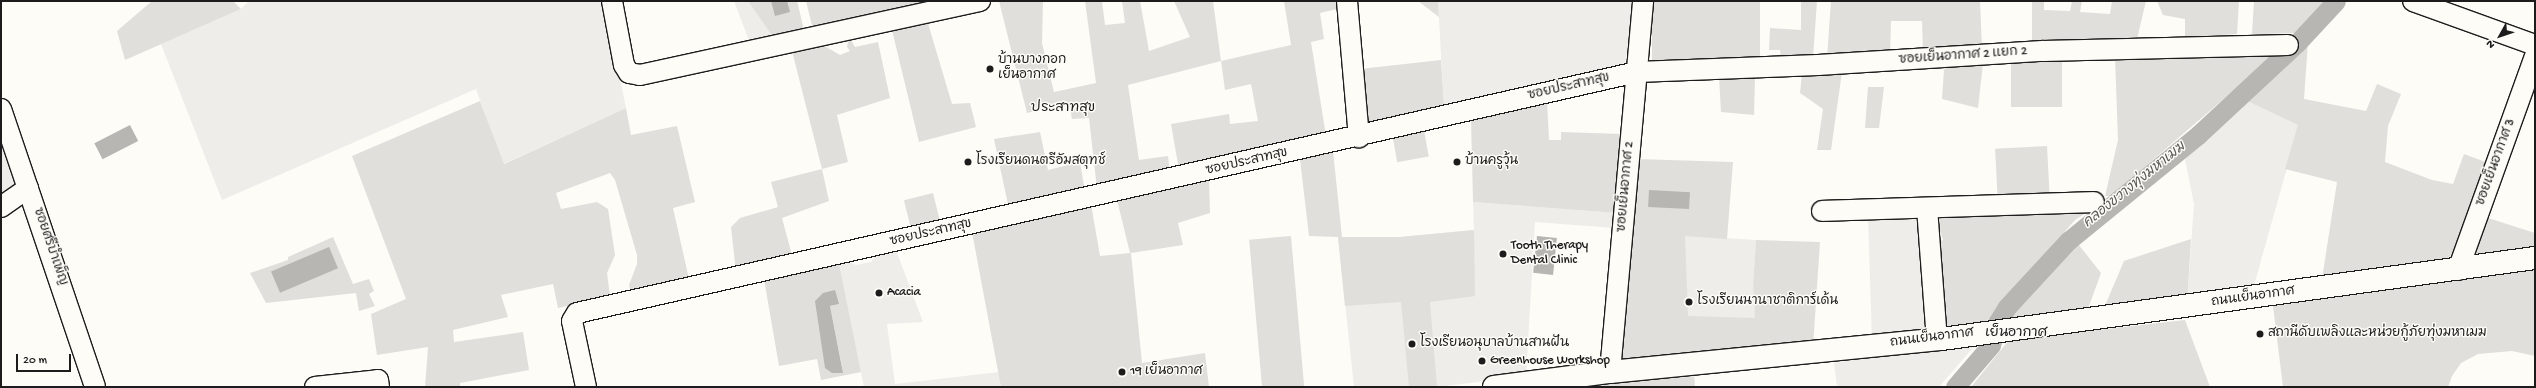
<!DOCTYPE html>
<html>
<head>
<meta charset="utf-8">
<style>
	body { margin:0 }
	#map { position:relative; width:2536px; height:388px; overflow:hidden; background:#fdfcf7; font-family:"Gochi Hand","Playpen Sans Thai",sans-serif }
	div>[style] { position:absolute }
	.built>* { inset:0; background:#eeede9 }
	.green>* { inset:0; background:#e0dfdb; transform-origin:0 0 }
	.water>* { inset:0; background:#b7b6b2; transform-origin:0 0 }
	.canal>* { height:19px; margin:-9.5px; padding:0 9.5px; transform-origin:9.5px; border-radius:9.5px; background:#b7b6b2 }
	.roads { filter:drop-shadow(1px 0 #1c1c1c) drop-shadow(-1px 0 #1c1c1c) drop-shadow(0 1px #1c1c1c) drop-shadow(0 -1px #1c1c1c) }
	.street>* { height:20px; margin:-10px; padding:0 10px; transform-origin:10px; border-radius:10px; background:#fdfcf7 }
	.secondary>* { height:22px; margin:-11px; padding:0 11px; transform-origin:11px; border-radius:11px; background:#fdfcf7 }
	.dots>* { width:11px; height:11px; translate:-50% -50%; box-sizing:border-box; border:2px solid #fdfcf7; border-radius:50% }
	span { translate:-50% -50%; white-space:nowrap; text-align:center; line-height:1.15; -webkit-text-stroke:3px #fdfcf7; paint-order:stroke }
	.street-label { font-size:13px; color:#1c1c1c }
	.poi-label { font-size:13px; color:#1c1c1c }
	.left { translate:0 -50%; text-align:left }
	.neighbourhood-label { font-size:14px; color:#1c1c1c }
	.water-label { font-size:14px; color:#5a5a58; font-style:italic }
	.frame { position:absolute; inset:0; border:2px solid #1c1c1c; pointer-events:none }
	.north { position:absolute; left:2480px; top:16px; width:40px; height:40px; -webkit-text-stroke:3px #fdfcf7; paint-order:stroke; rotate:230deg; font-size:11px; font-weight:700; line-height:16px; text-align:center; color:#1c1c1c }
	.north::after { content:''; display:block; margin:auto; width:14px; height:18px; background:#1c1c1c; clip-path:polygon(50% 0,100% 100%,50% 72%,0 100%) }
	.scale { position:absolute; left:16px; top:354px; width:55px; height:18px; box-sizing:border-box; border:2px solid #1c1c1c; border-top:0; padding-left:5px; font-size:12px; line-height:14px; white-space:nowrap; color:#1c1c1c; -webkit-text-stroke:3px #fdfcf7; paint-order:stroke }
</style>
</head>
<body>
<div id="map">
	<div class="built">
		<div style="clip-path:polygon(249px 1px,604px 1px,626px 108px,503px 164px,476px 89px,222px 200px,161px 44px,241px 9px)"></div>
		<div style="clip-path:polygon(734px 1px,797px 1px,804px 31px,750px 43px)"></div>
		<div style="clip-path:polygon(1438px 1px,1634px 1px,1625px 66px,1444px 108px)"></div>
		<div style="clip-path:polygon(2247px 101px,2299px 125px,2253px 289px,2187px 302px,2194px 204px,2184px 154px)"></div>
		<div style="clip-path:polygon(1px 137px,19px 185px,1px 197px)"></div>
		<div style="clip-path:polygon(1473px 202px,1617px 213px,1615px 228px,1535px 222px,1526px 376px,1437px 387px,1354px 387px,1338px 237px,1400px 237px,1474px 230px)"></div>
		<div style="clip-path:polygon(1919px 215px,1931px 333px,1872px 340px,1868px 217px)"></div>
		<div style="clip-path:polygon(1628px 232px,1756px 240px,1753px 285px,1758px 354px,1693px 358px,1695px 387px,1598px 387px,1622px 380px)"></div>
		<div style="clip-path:polygon(896px 250px,923px 322px,887px 324px,895px 384px,999px 372px,1001px 387px,864px 387px,839px 263px,847px 261px,856px 265px,871px 262px,876px 255px)"></div>
		<div style="clip-path:polygon(1978px 342px,1939px 387px,1837px 387px,1834px 363px)"></div>
	</div>
	<div class="green">
		<div style="clip-path:polygon(152px 1px,233px 1px,241px 9px,125px 60px,117px 31px)"></div>
		<div style="clip-path:polygon(748px 1px,797px 1px,804px 31px,774px 38px)"></div>
		<div style="clip-path:polygon(806px 1px,927px 1px,929px 4px,813px 29px)"></div>
		<div style="clip-path:polygon(999px 1px,1043px 1px,1042px 43px,1054px 92px,1096px 83px,1085px 1px,1102px 1px,1105px 25px,1125px 23px,1122px 1px,1140px 1px,1149px 51px,1190px 37px,1174px 1px,1213px 1px,1221px 61px,1291px 45px,1284px 1px,1340px 1px,1341px 8px,1320px 13px,1324px 39px,1311px 42px,1326px 136px,1179px 170px,1171px 124px,1229px 114px,1230px 124px,1258px 121px,1251px 84px,1225px 90px,1221px 61px,1128px 85px,1139px 160px,1168px 156px,1170px 172px,1097px 189px,1089px 118px,1072px 119px,1069px 103px,1027px 113px)"></div>
		<div style="clip-path:polygon(1418px 1px,1438px 1px,1439px 17px)"></div>
		<div style="left:1652px;top:1px;width:108px;height:61px"></div>
		<div style="clip-path:polygon(1801px 1px,1817px 1px,1813px 58px,1781px 59px,1780px 50px,1769px 50px,1770px 28px,1801px 30px)"></div>
		<div style="clip-path:polygon(1831px 1px,1980px 1px,1982px 48px,1923px 53px,1922px 21px,1891px 21px,1890px 56px,1827px 58px)"></div>
		<div style="clip-path:polygon(2032px 1px,2044px 1px,2044px 10px,2070px 11px,2072px 1px,2082px 1px,2080px 12px,2110px 14px,2112px 1px,2146px 1px,2137px 39px,2032px 44px)"></div>
		<div style="clip-path:polygon(2157px 1px,2239px 1px,2237px 34px,2185px 37px,2185px 19px,2163px 15px)"></div>
		<div style="clip-path:polygon(2254px 1px,2331px 1px,2297px 33px,2252px 34px)"></div>
		<div style="clip-path:polygon(927px 20px,952px 104px,970px 103px,976px 127px,919px 142px,892px 30px)"></div>
		<div style="clip-path:polygon(849px 37px,855px 47px,878px 42px,890px 98px,837px 115px,848px 162px,822px 169px,829px 201px,782px 218px,793px 259px,736px 272px,731px 227px,740px 218px,778px 207px,771px 182px,822px 169px,792px 51px,821px 44px,840px 55px,850px 51px,847px 47px)"></div>
		<div style="clip-path:polygon(2308px 42px,2304px 99px,2366px 111px,2377px 84px,2401px 94px,2388px 126px,2385px 162px,2432px 180px,2453px 184px,2464px 154px,2488px 163px,2455px 251px,2448px 258px,2373px 268px,2322px 279px,2337px 182px,2285px 169px,2298px 125px,2247px 101px)"></div>
		<div style="clip-path:polygon(2278px 52px,2111px 196px,2105px 196px,2118px 140px,2115px 57px)"></div>
		<div style="clip-path:polygon(1441px 60px,1444px 108px,1370px 123px,1366px 121px,1360px 69px)"></div>
		<div style="left:2062px;top:60px;width:47px;height:51px;rotate:90deg"></div>
		<div style="clip-path:polygon(1983px 63px,1978px 108px,1942px 99px,1944px 70px,1948px 65px)"></div>
		<div style="clip-path:polygon(1842px 72px,1831px 150px,1817px 150px,1823px 109px,1800px 93px,1802px 74px)"></div>
		<div style="clip-path:polygon(1755px 76px,1754px 115px,1721px 112px,1719px 77px)"></div>
		<div style="clip-path:polygon(1868px 87px,1884px 87px,1879px 128px,1865px 128px)"></div>
		<div style="clip-path:polygon(480px 101px,504px 164px,626px 108px,631px 135px,677px 126px,695px 202px,673px 208px,689px 279px,631px 293px,629px 285px,637px 264px,637px 255px,615px 180px,610px 173px,556px 193px,561px 209px,597px 202px,608px 209px,615px 255px,607px 273px,610px 296px,558px 308px,553px 284px,501px 295px,508px 317px,453px 330px,454px 342px,523px 332px,529px 370px,460px 383px,460px 387px,425px 387px,428px 347px,377px 355px,371px 314px,406px 299px,352px 156px)"></div>
		<div style="clip-path:polygon(1547px 102px,1549px 140px,1561px 140px,1561px 132px,1622px 134px,1617px 213px,1473px 202px,1471px 119px)"></div>
		<div style="left:1424px;top:130px;width:27px;height:32px;rotate:80deg"></div>
		<div style="clip-path:polygon(1040px 132px,1048px 170px,1080px 162px,1085px 192px,1009px 209px,994px 139px)"></div>
		<div style="left:2047px;top:146px;width:50px;height:52px;rotate:87deg"></div>
		<div style="clip-path:polygon(1333px 151px,1342px 237px,1400px 237px,1474px 230px,1475px 296px,1430px 302px,1437px 387px,1409px 387px,1401px 302px,1345px 306px,1338px 237px,1309px 236px,1300px 159px)"></div>
		<div style="clip-path:polygon(1636px 159px,1733px 162px,1727px 239px,1685px 236px,1688px 316px,1755px 318px,1753px 285px,1756px 240px,1820px 242px,1813px 347px,1621px 366px)"></div>
		<div style="clip-path:polygon(1209px 179px,1210px 213px,1178px 223px,1183px 245px,1131px 253px,1142px 363px,1205px 353px,1209px 387px,1001px 387px,972px 232px,1091px 204px,1100px 256px,1130px 253px,1117px 200px)"></div>
		<div style="left:933px;top:193px;width:33px;height:30px;rotate:76deg"></div>
		<div style="clip-path:polygon(2089px 211px,2075px 220px,1981px 328px,1949px 330px,1943px 324px,1937px 243px,1943px 240px,1941px 233px,1936px 228px,1936px 216px)"></div>
		<div style="clip-path:polygon(2488px 218px,2535px 233px,2535px 250px,2473px 262px)"></div>
		<div style="left:1291px;top:236px;width:152px;height:42px;rotate:85deg"></div>
		<div style="clip-path:polygon(333px 237px,353px 284px,369px 279px,374px 291px,369px 294px,375px 306px,359px 311px,356px 293px,266px 303px,250px 273px,288px 260px,288px 257px)"></div>
		<div style="clip-path:polygon(2191px 239px,2187px 302px,2101px 315px,2124px 261px)"></div>
		<div style="clip-path:polygon(2075px 240px,2101px 273px,2085px 317px,2000px 327px,2008px 310px)"></div>
		<div style="clip-path:polygon(evenodd,839px 263px,861px 372px,821px 380px,817px 359px,779px 366px,764px 279px,839px 263px,823px 293px,839px 304px,830px 306px,843px 372px,823px 293px)"></div>
		<div style="clip-path:polygon(2535px 270px,2535px 356px,2512px 351px,2478px 354px,2461px 363px,2452px 376px,2448px 387px,2283px 387px,2273px 306px)"></div>
		<div style="clip-path:polygon(2185px 320px,2210px 387px,1971px 387px,2009px 340px)"></div>
		<div style="clip-path:polygon(1694px 377px,1695px 387px,1598px 387px,1613px 382px)"></div>
	</div>
	<div class="water">
		<div style="clip-path:polygon(771px 1px,787px 1px,790px 12px,775px 16px)"></div>
		<div style="left:130px;top:125px;width:18px;height:40px;rotate:63deg"></div>
		<div style="left:1649px;top:190px;width:41px;height:17px;rotate:3deg"></div>
		<div style="left:1537px;top:236px;width:20px;height:37px;rotate:6deg"></div>
		<div style="left:329px;top:247px;width:23px;height:63px;rotate:67deg"></div>
		<div style="clip-path:polygon(835px 290px,839px 304px,830px 306px,843px 373px,832px 373px,825px 368px,815px 301px,823px 293px)"></div>
	</div>
	<div class="canal">
		<div style="left:1955px;top:387px;width:55px;rotate:-49.4deg"></div>
		<div style="left:1991px;top:345px;width:23px;rotate:-75deg"></div>
		<div style="left:1997px;top:323px;width:19px;rotate:-58deg"></div>
		<div style="left:2007px;top:307px;width:90px;rotate:-47.3deg"></div>
		<div style="left:2068px;top:241px;width:168px;rotate:-39.2deg"></div>
		<div style="left:2198px;top:135px;width:135px;rotate:-42.9deg"></div>
		<div style="left:2297px;top:43px;width:57px;rotate:-47.1deg"></div>
	</div>
	<div class="roads">
		<div class="street">
			<div style="left:612px;top:1px;width:65px;rotate:79.4deg"></div>
			<div style="left:624px;top:65px;width:9px;rotate:58deg"></div>
			<div style="left:629px;top:73px;width:11px;rotate:10deg"></div>
			<div style="left:640px;top:75px;width:348px;rotate:-12.3deg"></div>
			<div style="left:1347px;top:1px;width:137px;rotate:85deg"></div>
			<div style="left:2413px;top:1px;width:130px;rotate:19.8deg"></div>
			<div style="left:1px;top:109px;width:293px;rotate:71.3deg"></div>
			<div style="left:1px;top:207px;width:33px;rotate:-35deg"></div>
			<div style="left:1927px;top:208px;width:132px;rotate:85.7deg"></div>
			<div style="left:1822px;top:211px;width:272px;rotate:-1.9deg"></div>
			<div style="left:2458px;top:270px;width:227px;rotate:-70.2deg"></div>
			<div style="left:1610px;top:372px;width:372px;rotate:-84.9deg"></div>
			<div style="left:315px;top:387px;width:63px;rotate:-6.3deg"></div>
			<div style="left:378px;top:380px;width:7px;rotate:82deg"></div>
			<div style="left:586px;top:387px;width:67px;rotate:-102deg"></div>
			<div style="left:572px;top:321px;width:9px;rotate:-58deg"></div>
			<div style="left:577px;top:313px;width:1087px;rotate:-12.81deg"></div>
			<div style="left:1637px;top:72px;width:181px;rotate:-2.2deg"></div>
			<div style="left:1818px;top:65px;width:225px;rotate:-3.6deg"></div>
			<div style="left:2043px;top:51px;width:245px;rotate:-1.4deg"></div>
		</div>
		<div class="secondary">
			<div style="left:1494px;top:387px;width:117px;rotate:-7.4deg"></div>
			<div style="left:1610px;top:372px;width:334px;rotate:-5.7deg"></div>
			<div style="left:1942px;top:339px;width:599px;rotate:-7.78deg"></div>
		</div>
	</div>
	<div class="dots">
		<div style="left:990px;top:69px;background:#1c1c1c"></div>
		<div style="left:968px;top:162px;background:#1c1c1c"></div>
		<div style="left:1457px;top:162px;background:#1c1c1c"></div>
		<div style="left:1503px;top:254px;background:#1c1c1c"></div>
		<div style="left:879px;top:293px;background:#1c1c1c"></div>
		<div style="left:1689px;top:302px;background:#1c1c1c"></div>
		<div style="left:2260px;top:334px;background:#1c1c1c"></div>
		<div style="left:1412px;top:344px;background:#1c1c1c"></div>
		<div style="left:1482px;top:361px;background:#1c1c1c"></div>
		<div style="left:1122px;top:372px;background:#1c1c1c"></div>
	</div>
	<div class="street-label">
		<span style="left:1963px;top:57px;rotate:-4deg">ซอยเย็นอากาศ 2 แยก 2</span>
		<span style="left:1569px;top:88px;rotate:-13deg">ซอยประสาทสุข</span>
		<span style="left:1247px;top:163px;rotate:-13deg">ซอยประสาทสุข</span>
		<span style="left:2497px;top:163px;rotate:-70deg">ซอยเย็นอากาศ 3</span>
		<span style="left:1627px;top:187px;rotate:-85deg">ซอยเย็นอากาศ 2</span>
		<span style="left:931px;top:234px;rotate:-13deg">ซอยประสาทสุข</span>
		<span style="left:49px;top:247px;rotate:71deg">ซอยศรีบำเพ็ญ</span>
		<span style="left:2253px;top:298px;rotate:-8deg">ถนนเย็นอากาศ</span>
		<span style="left:1932px;top:339px;rotate:-7deg">ถนนเย็นอากาศ</span>
	</div>
	<div class="poi-label">
		<span class="left" style="left:998px;top:69px">บ้านบางกอก<br>เย็นอากาศ</span>
		<span class="left" style="left:976px;top:162px">โรงเรียนดนตรีอัมสตุทช์</span>
		<span class="left" style="left:1465px;top:162px">บ้านครูวุ้น</span>
		<span class="left" style="left:1511px;top:254px">Tooth Therapy<br>Dental Clinic</span>
		<span class="left" style="left:887px;top:293px">Acacia</span>
		<span class="left" style="left:1697px;top:302px">โรงเรียนนานาชาติการ์เด้น</span>
		<span class="left" style="left:2268px;top:334px">สถานีดับเพลิงและหน่วยกู้ภัยทุ่งมหาเมฆ</span>
		<span class="left" style="left:1420px;top:344px">โรงเรียนอนุบาลบ้านสานฝัน</span>
		<span class="left" style="left:1490px;top:361px">Greenhouse Workshop</span>
		<span class="left" style="left:1130px;top:372px">19 เย็นอากาศ</span>
	</div>
	<div class="neighbourhood-label">
		<span style="left:1063px;top:109px">ประสาทสุข</span>
		<span style="left:2016px;top:334px">เย็นอากาศ</span>
	</div>
	<div class="water-label">
		<span style="left:2135px;top:186px;rotate:-39deg">คลองขวางทุ่งมหาเมฆ</span>
	</div>
	<div class="frame"></div>
	<div class="north">N</div>
	<div class="scale">20 m</div>
</div>
</body>
</html>
